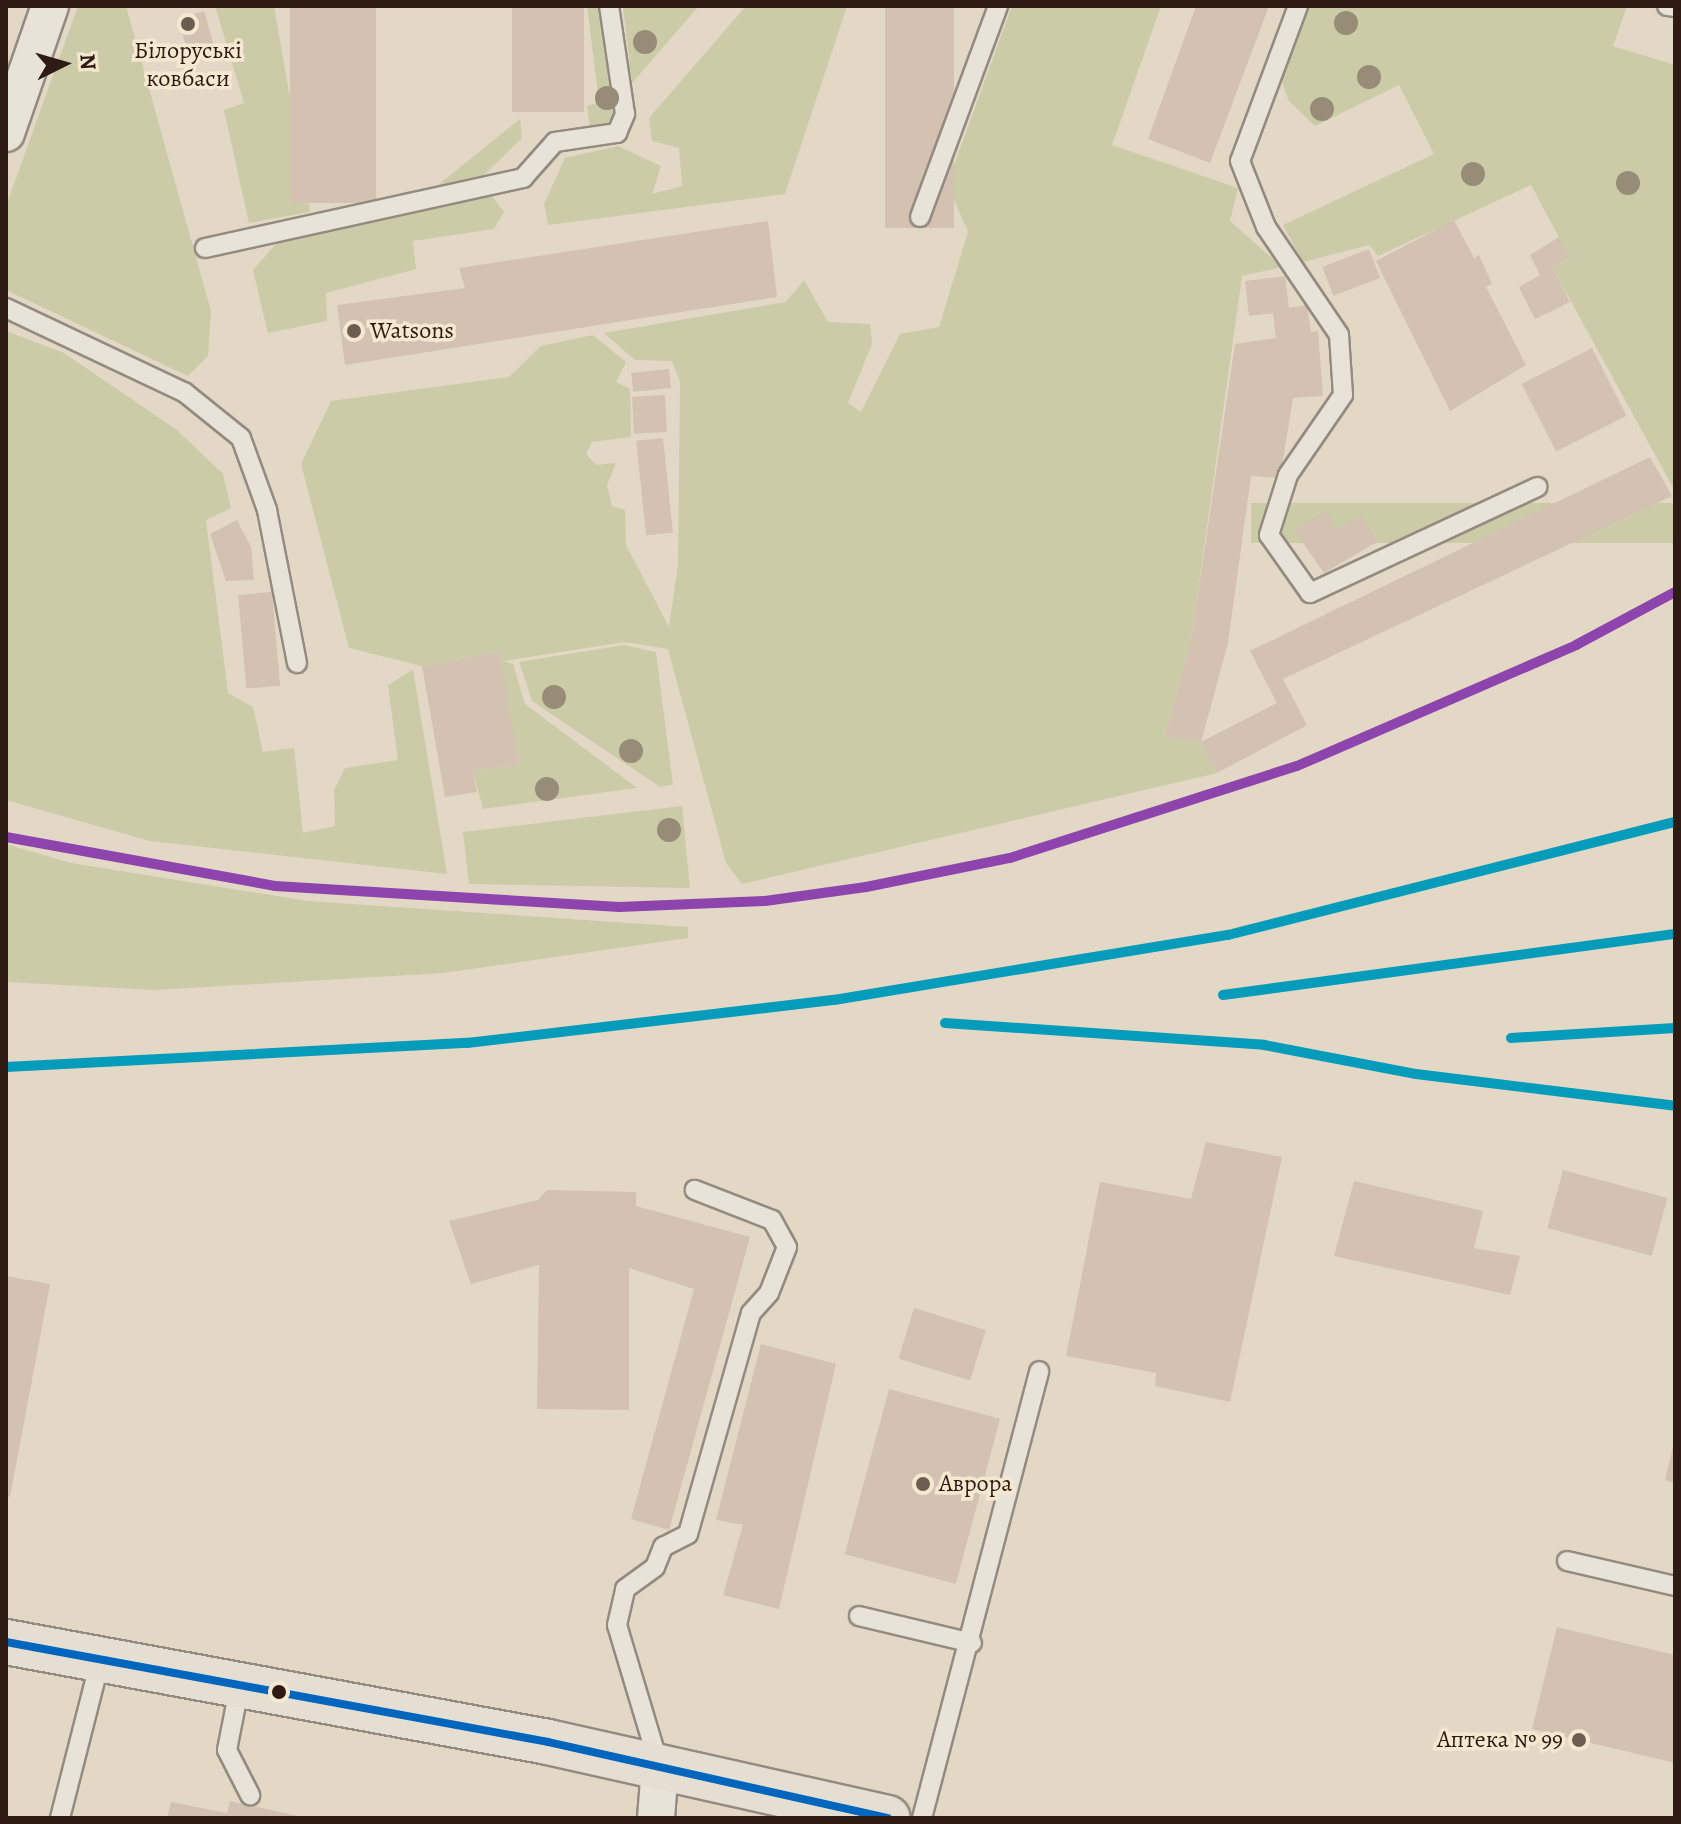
<!DOCTYPE html>
<html>
<head>
<meta charset="utf-8">
<style>
	body { margin:0 }
	#map { position:relative; width:1681px; height:1824px; overflow:hidden; background:#e3d8c5; font-family:Alegreya,serif }
	div>[style] { position:absolute }
	.green>* { inset:0; background:#cbcba8; transform-origin:0 0 }
	.building>* { inset:0; background:#d3c1b2; transform-origin:0 0 }
	.roads { filter:drop-shadow(2px 0 #948b80) drop-shadow(-2px 0 #948b80) drop-shadow(0 2px #948b80) drop-shadow(0 -2px #948b80) }
	.service>* { height:18px; margin:-9px; padding:0 9px; transform-origin:9px; border-radius:9px; background:#e8e3d9 }
	.minor>* { height:36px; margin:-18px; padding:0 18px; transform-origin:18px; border-radius:18px; background:#e8e3d9 }
	.primary>* { height:44px; margin:-22px; padding:0 22px; transform-origin:22px; border-radius:22px; background:#e5ded3 }
	.bus-1>* { height:8px; margin:-4px; padding:0 4px; transform-origin:4px; border-radius:4px; background:#0065bd }
	.rail-1>* { height:10px; margin:-5px; padding:0 5px; transform-origin:5px; border-radius:5px; background:#8e44ad }
	.rail-2>* { height:10px; margin:-5px; padding:0 5px; transform-origin:5px; border-radius:5px; background:#059bbb }
	.trees>* { width:24px; height:24px; margin:-12px; border-radius:50%; background:#968c77 }
	.dots>* { width:22px; height:22px; translate:-50% -50%; box-sizing:border-box; border:4px solid #f5e8d1; border-radius:50% }
	span { translate:-50% -50%; white-space:nowrap; text-align:center; line-height:1.15; -webkit-text-stroke:7px #f5e8d1; paint-order:stroke }
	.poi-label { font-size:24px; color:#2e1b13 }
	.left { translate:0 -50%; text-align:left }
	.right { translate:-100% -50%; text-align:right }
	.frame { position:absolute; inset:0; border:8px solid #2e1b13; pointer-events:none }
	.north { position:absolute; left:24px; top:24px; width:80px; height:80px; -webkit-text-stroke:6px #f5e8d1; paint-order:stroke; rotate:85deg; font-size:22px; font-weight:700; line-height:32px; text-align:center; color:#2e1b13 }
	.north::after { content:''; display:block; margin:auto; width:28px; height:36px; background:#2e1b13; clip-path:polygon(50% 0,100% 100%,50% 72%,0 100%) }
</style>
</head>
<body>
<div id="map">
	<div class="green">
		<div style="clip-path:polygon(78px 6px,126px 6px,211px 311px,208px 356px,188px 376px,6px 290px,6px 206px)"></div>
		<div style="clip-path:polygon(215px 6px,274px 6px,310px 212px,249px 223px,224px 110px,244px 103px)"></div>
		<div style="clip-path:polygon(587px 6px,601px 6px,618px 115px,611px 127px,590px 129px,587px 106px,599px 102px)"></div>
		<div style="clip-path:polygon(623px 6px,699px 6px,632px 83px)"></div>
		<div style="clip-path:polygon(746px 6px,847px 6px,785px 194px,548px 225px,544px 204px,565px 158px,618px 146px,661px 166px,652px 194px,682px 186px,679px 148px,652px 141px,649px 118px)"></div>
		<div style="clip-path:polygon(1012px 6px,1161px 6px,1112px 145px,1238px 188px,1230px 221px,1282px 267px,1242px 276px,1191px 641px,1164px 736px,1201px 742px,1217px 773px,742px 884px,726px 863px,668px 649px,625px 642px,503px 661px,513px 664px,525px 704px,637px 788px,483px 809px,473px 771px,519px 764px,498px 652px,422px 666px,349px 648px,301px 464px,331px 401px,509px 377px,541px 346px,593px 335px,626px 362px,616px 382px,630px 389px,631px 437px,592px 442px,586px 454px,596px 465px,616px 463px,607px 485px,612px 506px,625px 510px,626px 545px,669px 627px,678px 565px,680px 382px,672px 361px,635px 360px,604px 333px,786px 302px,804px 280px,828px 322px,870px 324px,872px 344px,848px 403px,861px 412px,900px 334px,939px 327px,968px 232px,947px 184px)"></div>
		<div style="clip-path:polygon(1308px 6px,1627px 6px,1613px 46px,1675px 65px,1675px 491px,1552px 267px,1569px 256px,1531px 185px,1378px 256px,1369px 245px,1303px 262px,1283px 225px,1434px 154px,1399px 85px,1315px 126px,1289px 101px,1281px 79px)"></div>
		<div style="clip-path:polygon(520px 119px,522px 138px,484px 175px,438px 185px)"></div>
		<div style="clip-path:polygon(492px 196px,504px 212px,494px 229px,413px 241px,416px 269px,326px 293px,327px 321px,268px 333px,253px 270px,280px 239px)"></div>
		<div style="clip-path:polygon(6px 331px,64px 353px,177px 430px,223px 474px,231px 508px,206px 520px,228px 693px,253px 707px,263px 752px,294px 748px,303px 833px,335px 826px,334px 790px,345px 768px,398px 760px,388px 685px,413px 670px,447px 874px,150px 841px,6px 800px)"></div>
		<div style="left:1675px;top:503px;width:40px;height:424px;rotate:90deg"></div>
		<div style="clip-path:polygon(624px 645px,656px 652px,673px 785px,660px 787px,532px 701px,519px 662px)"></div>
		<div style="clip-path:polygon(682px 806px,690px 888px,469px 884px,463px 832px)"></div>
		<div style="clip-path:polygon(6px 844px,71px 863px,308px 901px,688px 927px,688px 938px,443px 973px,155px 990px,6px 982px)"></div>
	</div>
	<div class="building">
		<div style="left:290px;top:6px;width:86px;height:197px"></div>
		<div style="left:512px;top:6px;width:72px;height:106px"></div>
		<div style="left:885px;top:6px;width:69px;height:222px"></div>
		<div style="clip-path:polygon(1196px 6px,1269px 6px,1210px 163px,1148px 139px)"></div>
		<div style="left:204px;top:11px;width:41px;height:27px;rotate:74deg"></div>
		<div style="clip-path:polygon(1454px 220px,1474px 258px,1479px 255px,1492px 284px,1486px 287px,1526px 365px,1450px 411px,1376px 261px)"></div>
		<div style="clip-path:polygon(768px 221px,777px 297px,345px 365px,337px 305px,465px 288px,459px 268px)"></div>
		<div style="clip-path:polygon(1559px 237px,1570px 257px,1552px 267px,1570px 302px,1535px 319px,1519px 287px,1540px 275px,1530px 255px)"></div>
		<div style="left:1369px;top:249px;width:31px;height:50px;rotate:69deg"></div>
		<div style="clip-path:polygon(1285px 276px,1289px 308px,1307px 305px,1311px 332px,1318px 331px,1323px 396px,1293px 398px,1280px 478px,1251px 476px,1228px 643px,1201px 742px,1164px 737px,1191px 641px,1235px 344px,1276px 338px,1273px 313px,1249px 316px,1245px 281px)"></div>
		<div style="left:1592px;top:348px;width:76px;height:79px;rotate:63deg"></div>
		<div style="left:669px;top:369px;width:19px;height:38px;rotate:84deg"></div>
		<div style="left:665px;top:395px;width:37px;height:33px;rotate:87deg"></div>
		<div style="left:663px;top:438px;width:95px;height:27px;rotate:84deg"></div>
		<div style="clip-path:polygon(1650px 457px,1672px 496px,1283px 679px,1307px 725px,1217px 773px,1201px 742px,1277px 703px,1250px 651px)"></div>
		<div style="clip-path:polygon(1326px 511px,1337px 530px,1361px 515px,1377px 542px,1324px 573px,1294px 530px)"></div>
		<div style="clip-path:polygon(237px 520px,251px 547px,254px 580px,226px 581px,210px 534px)"></div>
		<div style="left:272px;top:592px;width:94px;height:34px;rotate:85deg"></div>
		<div style="clip-path:polygon(499px 652px,519px 764px,473px 771px,477px 792px,445px 797px,422px 666px)"></div>
		<div style="clip-path:polygon(1206px 1142px,1282px 1157px,1230px 1402px,1155px 1386px,1156px 1373px,1066px 1356px,1100px 1182px,1191px 1199px)"></div>
		<div style="left:1563px;top:1170px;width:108px;height:60px;rotate:15deg"></div>
		<div style="clip-path:polygon(1354px 1181px,1483px 1211px,1474px 1248px,1520px 1256px,1510px 1295px,1334px 1256px)"></div>
		<div style="clip-path:polygon(547px 1190px,636px 1192px,636px 1206px,750px 1237px,669px 1530px,631px 1519px,694px 1289px,629px 1268px,629px 1410px,537px 1409px,539px 1265px,471px 1284px,449px 1221px,538px 1200px)"></div>
		<div style="clip-path:polygon(6px 1276px,50px 1284px,10px 1497px,6px 1496px)"></div>
		<div style="left:914px;top:1308px;width:75px;height:53px;rotate:17deg"></div>
		<div style="clip-path:polygon(761px 1344px,836px 1364px,779px 1609px,723px 1595px,743px 1525px,716px 1520px)"></div>
		<div style="left:889px;top:1389px;width:115px;height:171px;rotate:15deg"></div>
		<div style="clip-path:polygon(1674px 1443px,1675px 1443px,1675px 1483px,1665px 1480px)"></div>
		<div style="clip-path:polygon(1557px 1627px,1675px 1655px,1675px 1763px,1532px 1729px)"></div>
		<div style="clip-path:polygon(230px 1801px,303px 1817px,303px 1818px,167px 1818px,171px 1802px,227px 1813px)"></div>
	</div>
	<div class="roads">
		<div class="service">
			<div style="left:1298px;top:6px;width:165px;rotate:110.5deg"></div>
			<div style="left:1240px;top:161px;width:71px;rotate:68.5deg"></div>
			<div style="left:1266px;top:227px;width:130px;rotate:55.9deg"></div>
			<div style="left:1339px;top:335px;width:60px;rotate:86.2deg"></div>
			<div style="left:1343px;top:395px;width:97px;rotate:124.5deg"></div>
			<div style="left:1288px;top:475px;width:63px;rotate:107.6deg"></div>
			<div style="left:1269px;top:535px;width:71px;rotate:54.7deg"></div>
			<div style="left:1310px;top:593px;width:251px;rotate:-25deg"></div>
			<div style="left:1667px;top:6px;width:8px;rotate:7deg"></div>
			<div style="left:920px;top:217px;width:225px;rotate:-69.7deg"></div>
			<div style="left:205px;top:248px;width:326px;rotate:-12.4deg"></div>
			<div style="left:523px;top:178px;width:48px;rotate:-48.4deg"></div>
			<div style="left:555px;top:142px;width:63px;rotate:-8.3deg"></div>
			<div style="left:617px;top:133px;width:21px;rotate:-67deg"></div>
			<div style="left:625px;top:114px;width:109px;rotate:-98.4deg"></div>
			<div style="left:6px;top:308px;width:197px;rotate:25.3deg"></div>
			<div style="left:184px;top:392px;width:73px;rotate:38.9deg"></div>
			<div style="left:241px;top:438px;width:77px;rotate:70.1deg"></div>
			<div style="left:267px;top:510px;width:156px;rotate:78.9deg"></div>
			<div style="left:1567px;top:1561px;width:111px;rotate:13deg"></div>
			<div style="left:859px;top:1616px;width:116px;rotate:13.4deg"></div>
			<div style="left:239px;top:1689px;width:62px;rotate:101.1deg"></div>
			<div style="left:227px;top:1750px;width:51px;rotate:62.9deg"></div>
			<div style="left:659px;top:1765px;width:146px;rotate:-106.7deg"></div>
			<div style="left:617px;top:1625px;width:37px;rotate:-77deg"></div>
			<div style="left:625px;top:1589px;width:37px;rotate:-36deg"></div>
			<div style="left:655px;top:1567px;width:22px;rotate:-68deg"></div>
			<div style="left:663px;top:1547px;width:28px;rotate:-27deg"></div>
			<div style="left:688px;top:1534px;width:230px;rotate:-74.1deg"></div>
			<div style="left:751px;top:1313px;width:27px;rotate:-48deg"></div>
			<div style="left:769px;top:1293px;width:49px;rotate:-68.6deg"></div>
			<div style="left:787px;top:1247px;width:31px;rotate:-119deg"></div>
			<div style="left:772px;top:1220px;width:83px;rotate:-158.7deg"></div>
			<div style="left:60px;top:1818px;width:162px;rotate:-75.7deg"></div>
			<div style="left:922px;top:1818px;width:462px;rotate:-75.3deg"></div>
		</div>
		<div class="minor">
			<div style="left:6px;top:133px;width:134px;rotate:-70.9deg"></div>
			<div style="left:656px;top:1818px;width:51px;rotate:-85.5deg"></div>
		</div>
		<div class="primary">
			<div style="left:6px;top:1642px;width:551px;rotate:10.45deg"></div>
			<div style="left:548px;top:1742px;width:348px;rotate:12.6deg"></div>
		</div>
	</div>
	<div class="bus-1">
		<div style="left:6px;top:1642px;width:551px;rotate:10.45deg"></div>
		<div style="left:548px;top:1742px;width:348px;rotate:12.6deg"></div>
	</div>
	<div class="rail-1">
		<div style="left:6px;top:837px;width:273px;rotate:10.3deg"></div>
		<div style="left:275px;top:886px;width:345px;rotate:3.5deg"></div>
		<div style="left:619px;top:907px;width:146px;rotate:-2.4deg"></div>
		<div style="left:765px;top:901px;width:102px;rotate:-7.9deg"></div>
		<div style="left:866px;top:887px;width:147px;rotate:-11.4deg"></div>
		<div style="left:1010px;top:858px;width:301px;rotate:-17.8deg"></div>
		<div style="left:1297px;top:766px;width:304px;rotate:-23.4deg"></div>
		<div style="left:1576px;top:645px;width:112px;rotate:-28.2deg"></div>
	</div>
	<div class="rail-2">
		<div style="left:1223px;top:995px;width:456px;rotate:-7.7deg"></div>
		<div style="left:945px;top:1023px;width:320px;rotate:3.9deg"></div>
		<div style="left:1264px;top:1045px;width:155px;rotate:10.8deg"></div>
		<div style="left:1416px;top:1074px;width:261px;rotate:7deg"></div>
		<div style="left:1511px;top:1038px;width:164px;rotate:-3.5deg"></div>
		<div style="left:6px;top:1067px;width:462px;rotate:-3deg"></div>
		<div style="left:467px;top:1043px;width:370px;rotate:-6.7deg"></div>
		<div style="left:834px;top:1000px;width:399px;rotate:-9.4deg"></div>
		<div style="left:1228px;top:935px;width:461px;rotate:-14.2deg"></div>
	</div>
	<div class="trees">
		<div style="left:1346px;top:23px"></div>
		<div style="left:645px;top:42px"></div>
		<div style="left:1369px;top:77px"></div>
		<div style="left:607px;top:98px"></div>
		<div style="left:1322px;top:109px"></div>
		<div style="left:1473px;top:174px"></div>
		<div style="left:1628px;top:183px"></div>
		<div style="left:554px;top:697px"></div>
		<div style="left:631px;top:751px"></div>
		<div style="left:547px;top:789px"></div>
		<div style="left:669px;top:830px"></div>
	</div>
	<div class="dots">
		<div style="left:188px;top:24px;background:#6d5d51"></div>
		<div style="left:354px;top:331px;background:#6d5d51"></div>
		<div style="left:923px;top:1484px;background:#6d5d51"></div>
		<div style="left:279px;top:1692px;background:#2e1b13"></div>
		<div style="left:1579px;top:1740px;background:#6d5d51"></div>
	</div>
	<div class="poi-label">
		<span style="left:188px;top:65px">Білоруські<br>ковбаси</span>
		<span class="left" style="left:370px;top:331px">Watsons</span>
		<span class="left" style="left:939px;top:1484px">Аврора</span>
		<span class="right" style="left:1563px;top:1740px">Аптека № 99</span>
	</div>
	<div class="frame"></div>
	<div class="north">N</div>
</div>
</body>
</html>
